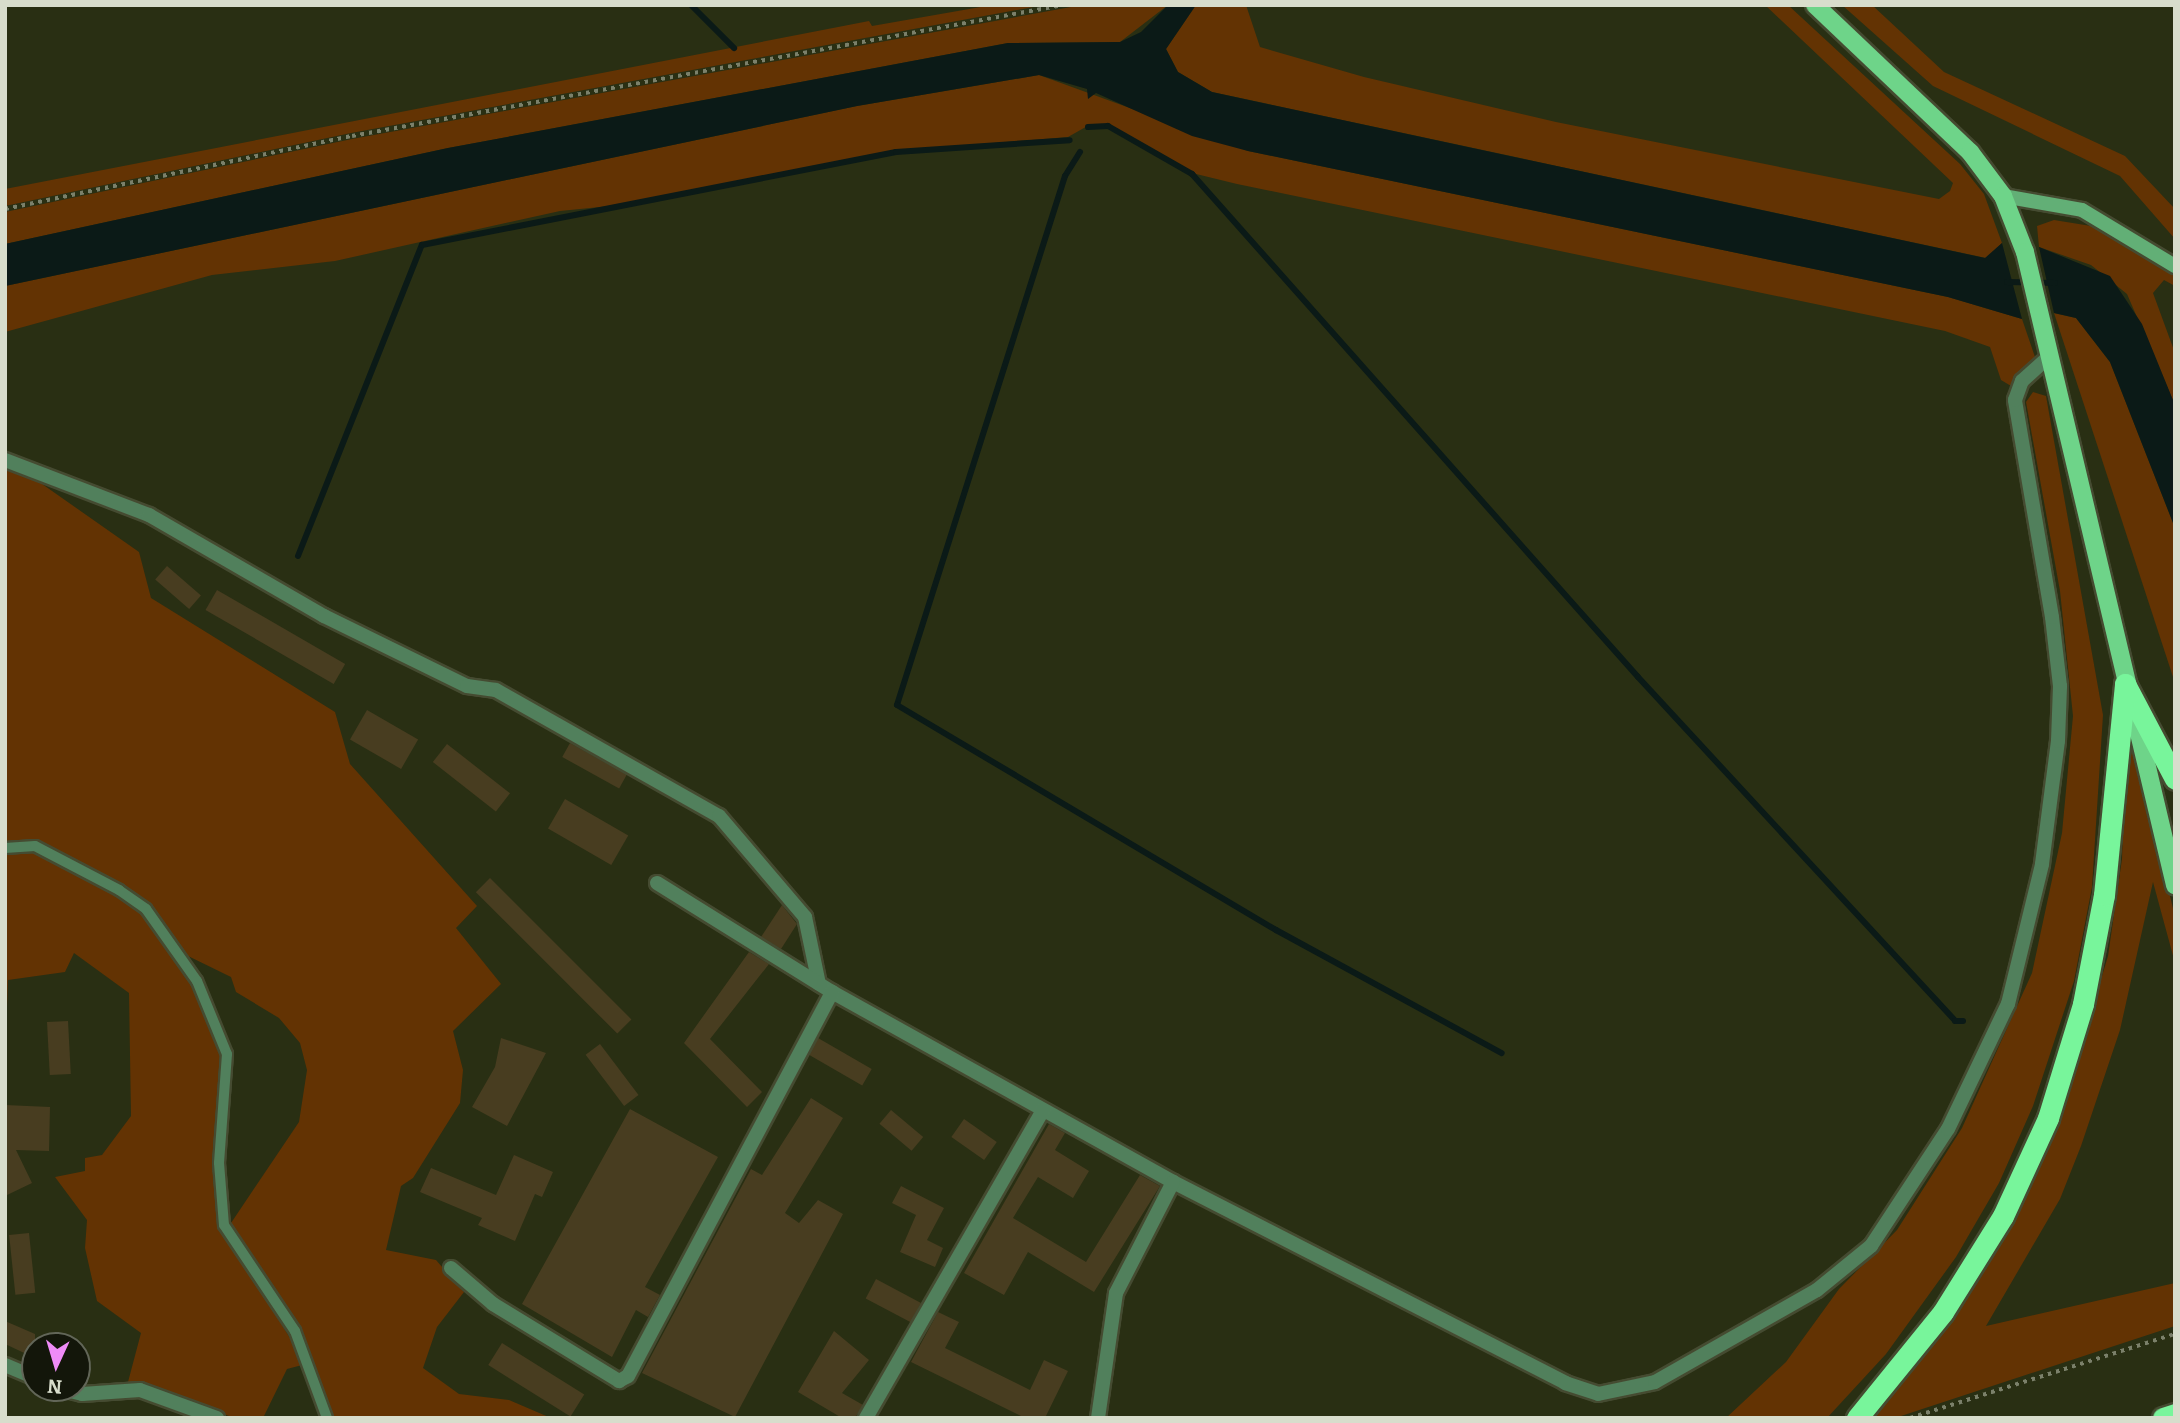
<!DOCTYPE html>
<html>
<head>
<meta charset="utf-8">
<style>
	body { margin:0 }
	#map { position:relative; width:2180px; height:1423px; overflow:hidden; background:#292f13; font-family:Bitter,serif }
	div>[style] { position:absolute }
	.green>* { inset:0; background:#633303 }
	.water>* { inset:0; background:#0b1a17 }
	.stream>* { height:6px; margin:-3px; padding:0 3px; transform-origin:3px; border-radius:3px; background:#0b1a17 }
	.building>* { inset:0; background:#483d20; transform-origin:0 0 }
	.path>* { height:3.5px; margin-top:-1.75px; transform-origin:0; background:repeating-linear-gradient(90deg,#7b806a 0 3.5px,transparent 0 8.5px) }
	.roads { filter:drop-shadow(2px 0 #454b31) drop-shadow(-2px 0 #454b31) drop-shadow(0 2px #454b31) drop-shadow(0 -2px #454b31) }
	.lane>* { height:10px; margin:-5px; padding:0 5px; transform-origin:5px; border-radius:5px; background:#51805c }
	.street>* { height:14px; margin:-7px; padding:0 7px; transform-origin:7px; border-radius:7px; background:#51805c }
	.secondary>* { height:14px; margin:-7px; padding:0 7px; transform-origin:7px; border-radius:7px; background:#62af76 }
	.primary>* { height:18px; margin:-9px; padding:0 9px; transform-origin:9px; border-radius:9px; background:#6ed489 }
	.highway>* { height:21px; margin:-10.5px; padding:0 10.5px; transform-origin:10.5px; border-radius:10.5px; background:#78f59b }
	span { translate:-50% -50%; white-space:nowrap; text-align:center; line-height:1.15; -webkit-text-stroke:5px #13160a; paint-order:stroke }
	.frame { position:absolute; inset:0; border:7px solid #d8ddcc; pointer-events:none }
	.north { position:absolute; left:21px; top:1332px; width:70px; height:70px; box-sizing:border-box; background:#13160a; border:2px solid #626658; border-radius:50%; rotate:184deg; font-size:19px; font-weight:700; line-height:28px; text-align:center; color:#d8ddcc }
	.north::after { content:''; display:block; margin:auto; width:24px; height:32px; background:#ef8bf7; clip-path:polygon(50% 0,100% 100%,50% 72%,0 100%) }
</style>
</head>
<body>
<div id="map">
	<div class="green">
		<div style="clip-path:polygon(992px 5px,1044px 5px,351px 133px,5px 206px,5px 189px,869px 21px,872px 26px)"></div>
		<div style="clip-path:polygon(1082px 5px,1168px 5px,1120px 42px,1008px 43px,448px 148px,5px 244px,5px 212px,352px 139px)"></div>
		<div style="clip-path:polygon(1196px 5px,1246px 5px,1260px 47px,1364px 77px,1556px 122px,1939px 199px,1950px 191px,1953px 183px,1765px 5px,1788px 5px,1960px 164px,1984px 194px,2002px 243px,1986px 258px,1212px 92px,1178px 72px,1166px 49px)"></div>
		<div style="clip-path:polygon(1842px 5px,1872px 5px,1944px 72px,2125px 156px,2175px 209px,2175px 239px,2120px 176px,1933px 86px)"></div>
		<div style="clip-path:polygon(1039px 75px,1248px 151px,1948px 297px,2022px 319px,2035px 357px,2011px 386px,2001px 380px,1990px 347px,1945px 331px,1237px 184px,1192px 173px,1108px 124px,1091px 124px,1068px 137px,896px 151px,650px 202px,560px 211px,335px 261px,212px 275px,5px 332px,5px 286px,857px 106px)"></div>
		<div style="clip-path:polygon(2054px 220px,2091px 226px,2175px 270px,2175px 286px,2164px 280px,2153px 293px,2175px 353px,2175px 405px,2127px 294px,2091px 265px,2039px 247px,2037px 226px)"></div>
		<div style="clip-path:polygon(2054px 313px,2076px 318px,2110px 362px,2175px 528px,2175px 683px)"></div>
		<div style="clip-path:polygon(2033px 392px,2046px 396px,2103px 715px,2092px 887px,2074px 981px,2033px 1106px,1999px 1183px,1956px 1257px,1886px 1354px,1827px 1418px,1726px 1418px,1786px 1362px,1839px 1289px,1897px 1230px,1962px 1128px,2032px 973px,2062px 833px,2073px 716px,2060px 591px,2026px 402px)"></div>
		<div style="clip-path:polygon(5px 469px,25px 472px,139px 552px,151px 598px,335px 712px,350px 764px,477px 906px,456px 928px,501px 984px,453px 1031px,463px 1070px,460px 1103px,413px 1178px,401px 1186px,386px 1250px,436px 1260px,464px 1292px,437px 1327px,423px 1368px,459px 1394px,509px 1400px,551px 1418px,333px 1418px,300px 1328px,231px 1223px,299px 1122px,307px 1070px,300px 1043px,279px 1018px,236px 992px,231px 977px,188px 956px,150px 905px,123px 885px,36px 840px,5px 841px)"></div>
		<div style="clip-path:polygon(2132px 736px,2175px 917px,2175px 963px,2153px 882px,2120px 1030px,2081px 1146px,2060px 1199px,1986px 1326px,2175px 1283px,2175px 1326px,1895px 1418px,1872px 1418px,1996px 1250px,2062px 1110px,2108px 956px,2122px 859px,2126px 737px)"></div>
		<div style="clip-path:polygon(34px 850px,72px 865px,144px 912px,194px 982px,224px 1054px,216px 1162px,221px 1226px,306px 1364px,287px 1369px,263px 1418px,235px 1418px,128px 1382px,141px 1333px,97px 1301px,85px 1248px,87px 1220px,55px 1177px,85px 1171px,85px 1158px,102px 1155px,131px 1116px,129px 993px,74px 953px,65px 972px,8px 980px,5px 1062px,5px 851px)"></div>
	</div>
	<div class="water">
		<div style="clip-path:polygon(1168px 5px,1196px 5px,1166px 49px,1178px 72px,1212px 92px,1985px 258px,2002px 243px,2022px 319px,1948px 297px,1248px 151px,1192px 136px,1096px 93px,1088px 99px,1087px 89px,1039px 75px,857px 106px,5px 286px,5px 244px,448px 148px,1008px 43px,1120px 42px,1141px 32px)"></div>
		<div style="clip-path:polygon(2039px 247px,2110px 276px,2142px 324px,2175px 405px,2175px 528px,2110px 362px,2076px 318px,2054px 313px)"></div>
	</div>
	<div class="stream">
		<div style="left:691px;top:5px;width:61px;rotate:45deg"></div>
		<div style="left:1088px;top:127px;width:20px;rotate:-3deg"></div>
		<div style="left:1108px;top:126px;width:97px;rotate:29.7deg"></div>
		<div style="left:1192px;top:174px;width:672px;rotate:48.44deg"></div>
		<div style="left:1638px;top:677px;width:468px;rotate:47.3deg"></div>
		<div style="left:1955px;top:1021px;width:8px"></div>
		<div style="left:1080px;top:152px;width:28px;rotate:122deg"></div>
		<div style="left:1065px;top:176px;width:555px;rotate:107.62deg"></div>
		<div style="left:897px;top:705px;width:441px;rotate:30.7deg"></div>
		<div style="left:1276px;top:930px;width:257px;rotate:28.6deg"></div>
		<div style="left:2007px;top:282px;width:48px;rotate:1.2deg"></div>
		<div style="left:298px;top:556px;width:335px;rotate:-68.3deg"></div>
		<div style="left:422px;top:245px;width:483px;rotate:-11.1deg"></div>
		<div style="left:896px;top:152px;width:174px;rotate:-3.9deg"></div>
	</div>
	<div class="building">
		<div style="left:167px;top:566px;width:45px;height:18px;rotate:41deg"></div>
		<div style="left:217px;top:590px;width:148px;height:23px;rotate:30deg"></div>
		<div style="left:367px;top:710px;width:59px;height:34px;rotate:30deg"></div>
		<div style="left:570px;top:743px;width:65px;height:16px;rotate:29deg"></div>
		<div style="left:447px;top:744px;width:80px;height:23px;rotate:38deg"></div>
		<div style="left:565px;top:799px;width:73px;height:34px;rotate:30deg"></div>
		<div style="left:490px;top:878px;width:200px;height:20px;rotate:45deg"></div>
		<div style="clip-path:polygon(782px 905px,797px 924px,781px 949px,761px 937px)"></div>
		<div style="clip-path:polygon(749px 952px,769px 964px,710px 1039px,762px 1092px,747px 1107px,684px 1043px)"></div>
		<div style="left:68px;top:1021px;width:53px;height:21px;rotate:87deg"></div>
		<div style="clip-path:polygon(501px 1038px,546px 1053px,507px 1126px,472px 1107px,495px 1067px)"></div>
		<div style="left:818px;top:1038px;width:62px;height:19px;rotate:30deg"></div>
		<div style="left:600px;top:1044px;width:64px;height:18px;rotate:53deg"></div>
		<div style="clip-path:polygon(811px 1098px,843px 1118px,785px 1213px,799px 1223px,818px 1200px,843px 1214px,735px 1417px,642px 1373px,751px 1169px,762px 1175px)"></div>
		<div style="clip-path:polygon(5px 1105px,50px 1107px,49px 1151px,16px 1150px,32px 1183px,5px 1196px)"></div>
		<div style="clip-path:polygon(630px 1109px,718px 1157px,645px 1287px,660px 1295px,648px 1317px,636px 1310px,612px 1357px,522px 1304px)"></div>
		<div style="left:891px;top:1110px;width:42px;height:18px;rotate:40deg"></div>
		<div style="left:964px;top:1119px;width:40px;height:22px;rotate:35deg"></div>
		<div style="clip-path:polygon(1049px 1124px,1065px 1133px,1055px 1150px,1089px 1171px,1073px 1198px,1038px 1177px,1013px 1218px,1086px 1262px,1140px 1175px,1160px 1186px,1094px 1292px,1028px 1252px,1004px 1295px,964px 1273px)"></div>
		<div style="clip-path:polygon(514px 1155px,553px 1172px,542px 1197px,535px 1194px,515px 1241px,478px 1225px,482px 1218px,420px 1192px,431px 1168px,496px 1195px)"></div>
		<div style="clip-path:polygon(901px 1186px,944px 1208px,927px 1240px,943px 1248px,935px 1267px,900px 1252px,916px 1215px,892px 1203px)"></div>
		<div style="left:29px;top:1233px;width:60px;height:20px;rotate:84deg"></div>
		<div style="left:876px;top:1279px;width:51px;height:22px;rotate:28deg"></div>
		<div style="clip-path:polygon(938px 1312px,959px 1322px,945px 1348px,1030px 1390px,1044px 1360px,1068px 1371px,1045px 1418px,1025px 1418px,911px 1362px)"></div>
		<div style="clip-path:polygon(5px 1321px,35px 1334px,35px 1358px,5px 1344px)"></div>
		<div style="clip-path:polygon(834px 1331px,869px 1360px,842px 1393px,863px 1405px,855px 1418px,842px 1418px,798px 1392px)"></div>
		<div style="left:502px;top:1343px;width:97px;height:26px;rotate:32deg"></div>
	</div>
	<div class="path">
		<div style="left:5px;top:209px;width:355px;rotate:-11.9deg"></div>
		<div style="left:352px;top:136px;width:723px;rotate:-10.44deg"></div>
		<div style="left:1910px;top:1418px;width:278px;rotate:-17.6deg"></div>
	</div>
	<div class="roads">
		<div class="lane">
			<div style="left:5px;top:848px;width:30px;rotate:-4deg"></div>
			<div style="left:35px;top:846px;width:95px;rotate:27.6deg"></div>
			<div style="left:119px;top:890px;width:33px;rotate:35deg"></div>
			<div style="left:146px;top:909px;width:88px;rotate:54.7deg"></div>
			<div style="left:197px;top:981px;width:79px;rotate:67.7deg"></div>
			<div style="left:227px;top:1054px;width:109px;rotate:94.2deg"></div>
			<div style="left:219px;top:1163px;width:62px;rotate:85.4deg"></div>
			<div style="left:224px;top:1225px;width:128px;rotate:56.2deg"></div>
			<div style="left:295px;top:1331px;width:93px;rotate:69.8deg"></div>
		</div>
		<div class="street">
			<div style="left:5px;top:460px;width:154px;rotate:20.9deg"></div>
			<div style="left:149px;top:515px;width:202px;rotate:30deg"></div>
			<div style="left:324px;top:616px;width:159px;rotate:26.1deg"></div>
			<div style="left:467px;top:686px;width:29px;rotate:8deg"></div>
			<div style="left:496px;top:690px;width:256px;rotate:29.5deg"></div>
			<div style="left:719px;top:816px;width:133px;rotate:49.6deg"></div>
			<div style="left:805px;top:917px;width:68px;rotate:78.2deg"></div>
			<div style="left:657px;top:883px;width:206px;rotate:31.9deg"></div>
			<div style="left:832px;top:992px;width:390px;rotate:29.1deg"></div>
			<div style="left:1173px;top:1182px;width:441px;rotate:27.1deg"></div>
			<div style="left:1565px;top:1383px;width:35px;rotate:18deg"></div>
			<div style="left:1598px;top:1394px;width:58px;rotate:-11.9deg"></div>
			<div style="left:1655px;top:1382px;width:186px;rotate:-29.6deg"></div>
			<div style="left:1817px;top:1290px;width:70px;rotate:-39.2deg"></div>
			<div style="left:1871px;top:1246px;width:140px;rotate:-56.7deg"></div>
			<div style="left:1948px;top:1129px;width:139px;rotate:-64.4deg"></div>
			<div style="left:2008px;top:1004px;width:144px;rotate:-76.3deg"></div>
			<div style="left:2042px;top:864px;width:124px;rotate:-82.6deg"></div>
			<div style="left:2058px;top:741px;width:55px;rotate:-87.9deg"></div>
			<div style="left:2060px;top:686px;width:69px;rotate:-96.6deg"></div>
			<div style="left:2052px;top:617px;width:220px;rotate:-99.7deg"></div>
			<div style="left:2015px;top:400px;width:20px;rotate:-70deg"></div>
			<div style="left:2022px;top:381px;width:36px;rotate:-42deg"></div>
			<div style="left:451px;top:1268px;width:55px;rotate:40.6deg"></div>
			<div style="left:493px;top:1304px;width:148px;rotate:31.4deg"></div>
			<div style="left:619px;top:1381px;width:10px;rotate:-29deg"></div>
			<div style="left:628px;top:1376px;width:435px;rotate:-62deg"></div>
			<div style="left:5px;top:1365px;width:33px;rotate:23deg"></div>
			<div style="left:58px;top:1388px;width:25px;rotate:14deg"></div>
			<div style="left:82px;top:1394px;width:58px;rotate:-3.9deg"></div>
			<div style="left:140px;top:1390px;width:82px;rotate:20deg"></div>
			<div style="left:866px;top:1418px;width:355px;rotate:-60.1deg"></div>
			<div style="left:1098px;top:1418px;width:126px;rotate:-81.8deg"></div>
			<div style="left:1116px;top:1293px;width:125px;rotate:-62.8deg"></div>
		</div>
		<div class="secondary">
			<div style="left:2003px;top:196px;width:80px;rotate:10deg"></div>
			<div style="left:2082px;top:210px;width:109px;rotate:31.1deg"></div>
		</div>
		<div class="primary">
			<div style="left:1815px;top:5px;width:214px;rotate:43.5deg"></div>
			<div style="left:1970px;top:152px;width:55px;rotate:53.1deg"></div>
			<div style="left:2003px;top:196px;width:60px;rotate:68.6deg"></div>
			<div style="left:2025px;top:252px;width:651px;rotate:76.67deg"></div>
		</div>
		<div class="highway">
			<div style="left:2125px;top:684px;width:107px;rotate:62.2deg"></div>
			<div style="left:1857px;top:1418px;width:136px;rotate:-50.9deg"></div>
			<div style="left:1943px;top:1312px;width:113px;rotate:-58deg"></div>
			<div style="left:2003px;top:1216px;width:108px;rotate:-65.3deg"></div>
			<div style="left:2048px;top:1118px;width:119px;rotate:-72.9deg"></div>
			<div style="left:2083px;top:1004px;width:111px;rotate:-79.1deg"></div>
			<div style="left:2104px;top:895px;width:212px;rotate:-84.3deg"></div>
			<div style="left:2163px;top:1418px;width:13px;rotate:-18deg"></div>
		</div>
	</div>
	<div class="frame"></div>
	<div class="north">N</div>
</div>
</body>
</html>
